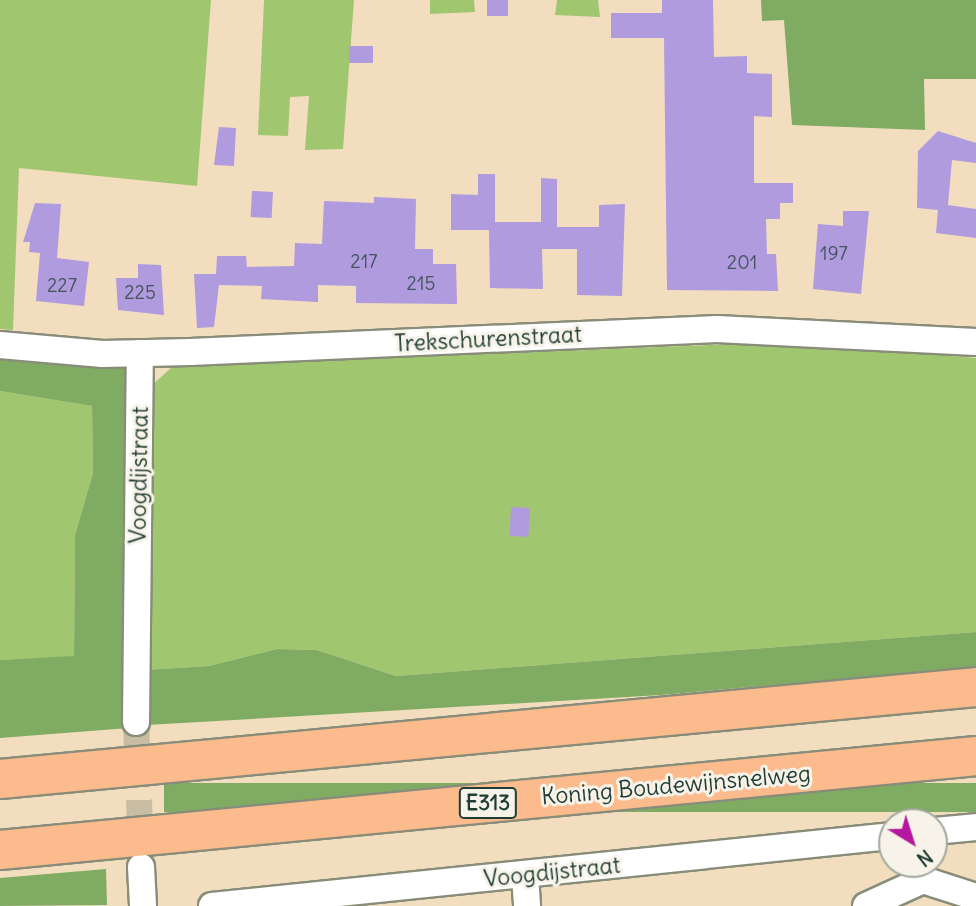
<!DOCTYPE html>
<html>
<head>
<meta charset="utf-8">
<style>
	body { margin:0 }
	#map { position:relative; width:976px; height:906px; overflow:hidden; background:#f2ddbf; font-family:Delius,sans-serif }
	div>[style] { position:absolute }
	.green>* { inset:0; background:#a1c670 }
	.forest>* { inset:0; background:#80ab62; transform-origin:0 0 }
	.building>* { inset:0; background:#af9bde; transform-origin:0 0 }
	.minor-tunnel>* { height:26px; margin-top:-13px; transform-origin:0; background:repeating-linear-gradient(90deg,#c8bda3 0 26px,transparent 0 39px) }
	.roads { filter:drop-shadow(2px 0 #888d7a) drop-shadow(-2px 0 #888d7a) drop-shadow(0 2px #888d7a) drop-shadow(0 -2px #888d7a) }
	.minor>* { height:26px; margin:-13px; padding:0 13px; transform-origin:13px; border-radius:13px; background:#fff }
	.highway>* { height:38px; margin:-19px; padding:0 19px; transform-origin:19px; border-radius:19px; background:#fbbb8d }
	span { translate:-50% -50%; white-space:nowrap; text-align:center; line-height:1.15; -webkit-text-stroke:6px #f7f3e8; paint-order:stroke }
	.number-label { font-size:19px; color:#43545e }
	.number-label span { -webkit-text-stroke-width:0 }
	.shield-label span { padding:2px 5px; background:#f7f3e8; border:2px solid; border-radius:5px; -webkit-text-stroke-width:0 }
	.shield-label { font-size:21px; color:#1f3d34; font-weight:700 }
	.street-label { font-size:23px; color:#1f3d34 }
	.north { position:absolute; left:878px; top:808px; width:70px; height:70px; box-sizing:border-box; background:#f7f3e8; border:2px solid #a1aaa0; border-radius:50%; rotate:142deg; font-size:19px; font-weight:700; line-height:28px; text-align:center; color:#1f3d34 }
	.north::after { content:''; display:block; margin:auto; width:24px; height:32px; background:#b5179e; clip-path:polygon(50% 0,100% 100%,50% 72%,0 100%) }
</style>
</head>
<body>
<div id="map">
	<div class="green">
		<div style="clip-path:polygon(0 0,211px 0,197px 186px,19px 168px,13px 330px,0 329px)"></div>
		<div style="clip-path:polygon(264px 0,354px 0,343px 149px,305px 150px,309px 96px,290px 97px,288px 136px,258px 135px)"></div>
		<div style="clip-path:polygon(430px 0,474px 0,475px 12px,430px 14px)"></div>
		<div style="clip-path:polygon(557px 0,598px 0,600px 17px,555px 15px)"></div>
		<div style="clip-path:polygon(780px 342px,976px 358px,976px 632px,396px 676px,317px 650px,277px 649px,209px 666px,146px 670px,150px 387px,172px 367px)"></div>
		<div style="clip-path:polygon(0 391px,92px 406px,93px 473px,75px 535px,74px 657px,0 660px)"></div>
	</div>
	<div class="forest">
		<div style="clip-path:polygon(761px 0,976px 0,976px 79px,924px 79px,925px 130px,792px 125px,784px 20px,762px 21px)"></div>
		<div style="clip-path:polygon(0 355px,128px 368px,129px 728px,0 738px,0 660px,74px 656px,75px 535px,93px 473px,92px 406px,0 391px)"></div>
		<div style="clip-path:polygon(976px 632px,976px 667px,661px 695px,147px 725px,146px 670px,209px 666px,277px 649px,317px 650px,396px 676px)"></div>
		<div style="left:976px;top:783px;width:29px;height:812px;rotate:90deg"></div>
		<div style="clip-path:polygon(106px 869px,107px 905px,0 906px,0 878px)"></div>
	</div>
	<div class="building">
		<div style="left:487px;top:0;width:21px;height:16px"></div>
		<div style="clip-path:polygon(662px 0,713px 0,714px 57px,747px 56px,747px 73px,772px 74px,772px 117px,754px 116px,754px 183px,793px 183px,793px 203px,780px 203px,780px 219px,766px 219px,767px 254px,776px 254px,778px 291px,667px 290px,664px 38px,611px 38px,611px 13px,662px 13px)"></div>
		<div style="left:349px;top:46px;width:24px;height:17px"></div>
		<div style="clip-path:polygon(219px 127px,236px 128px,234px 166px,214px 165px)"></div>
		<div style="clip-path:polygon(938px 131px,976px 143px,976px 163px,952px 160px,948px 205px,976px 209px,976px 238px,936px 233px,938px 210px,917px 208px,918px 151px)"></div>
		<div style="clip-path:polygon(478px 174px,495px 174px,495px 222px,541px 222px,541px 178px,557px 179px,557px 227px,599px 227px,599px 205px,625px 204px,622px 296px,577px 295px,577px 249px,542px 249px,543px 289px,490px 288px,489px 230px,451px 230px,451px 194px,478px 195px)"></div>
		<div style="left:252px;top:191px;width:21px;height:26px;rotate:3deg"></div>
		<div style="clip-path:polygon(374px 197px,416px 199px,415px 249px,433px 249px,433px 264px,456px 264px,457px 304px,356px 303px,356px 286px,318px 285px,318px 302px,261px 299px,262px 286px,219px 285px,214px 327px,197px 328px,194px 274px,216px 274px,217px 256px,246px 256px,247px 267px,294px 266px,295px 243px,322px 244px,324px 201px,374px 203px)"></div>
		<div style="clip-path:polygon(35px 203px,61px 204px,57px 258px,89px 262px,84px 306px,36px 301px,40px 253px,29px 252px,30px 242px,23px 242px)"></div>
		<div style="clip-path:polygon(843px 211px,869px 211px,861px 294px,813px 289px,818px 224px,843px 226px)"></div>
		<div style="clip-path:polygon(138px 264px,161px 265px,164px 315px,118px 310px,116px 278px,138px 278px)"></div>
		<div style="left:511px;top:507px;width:19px;height:29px;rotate:3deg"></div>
	</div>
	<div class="minor-tunnel">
		<div style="left:136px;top:722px;width:131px;rotate:87.8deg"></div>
	</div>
	<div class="roads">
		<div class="minor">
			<div style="left:0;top:345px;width:103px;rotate:5deg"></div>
			<div style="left:103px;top:354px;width:87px;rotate:-1.3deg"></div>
			<div style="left:190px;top:352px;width:528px;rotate:-2.5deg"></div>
			<div style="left:717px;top:329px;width:259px;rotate:2.9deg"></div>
			<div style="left:136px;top:722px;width:369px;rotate:-89.4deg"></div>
			<div style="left:934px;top:831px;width:42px;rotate:-5.4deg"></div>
			<div style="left:141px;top:867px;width:39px;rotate:87deg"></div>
			<div style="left:525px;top:876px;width:30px;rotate:86deg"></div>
			<div style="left:212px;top:906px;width:684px;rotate:-5.88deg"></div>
			<div style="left:866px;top:906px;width:63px;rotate:-24.5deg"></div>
			<div style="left:923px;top:880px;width:56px;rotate:17.8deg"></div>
		</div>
		<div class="highway">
			<div style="left:0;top:779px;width:980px;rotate:-5.38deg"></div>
			<div style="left:0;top:850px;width:981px;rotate:-5.5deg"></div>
		</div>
	</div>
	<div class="number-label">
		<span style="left:834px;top:254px">197</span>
		<span style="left:364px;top:262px">217</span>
		<span style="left:742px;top:263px">201</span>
		<span style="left:421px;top:284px">215</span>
		<span style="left:62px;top:286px">227</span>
		<span style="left:140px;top:293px">225</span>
	</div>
	<div class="shield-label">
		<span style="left:488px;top:803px">E313</span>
	</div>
	<div class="street-label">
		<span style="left:488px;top:339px;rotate:-3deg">Trekschurenstraat</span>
		<span style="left:139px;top:475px;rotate:-89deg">Voogdijstraat</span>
		<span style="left:676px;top:785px;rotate:-5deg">Koning Boudewijnsnelweg</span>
		<span style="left:552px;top:872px;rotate:-6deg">Voogdijstraat</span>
	</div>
	<div class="north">N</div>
</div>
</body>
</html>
